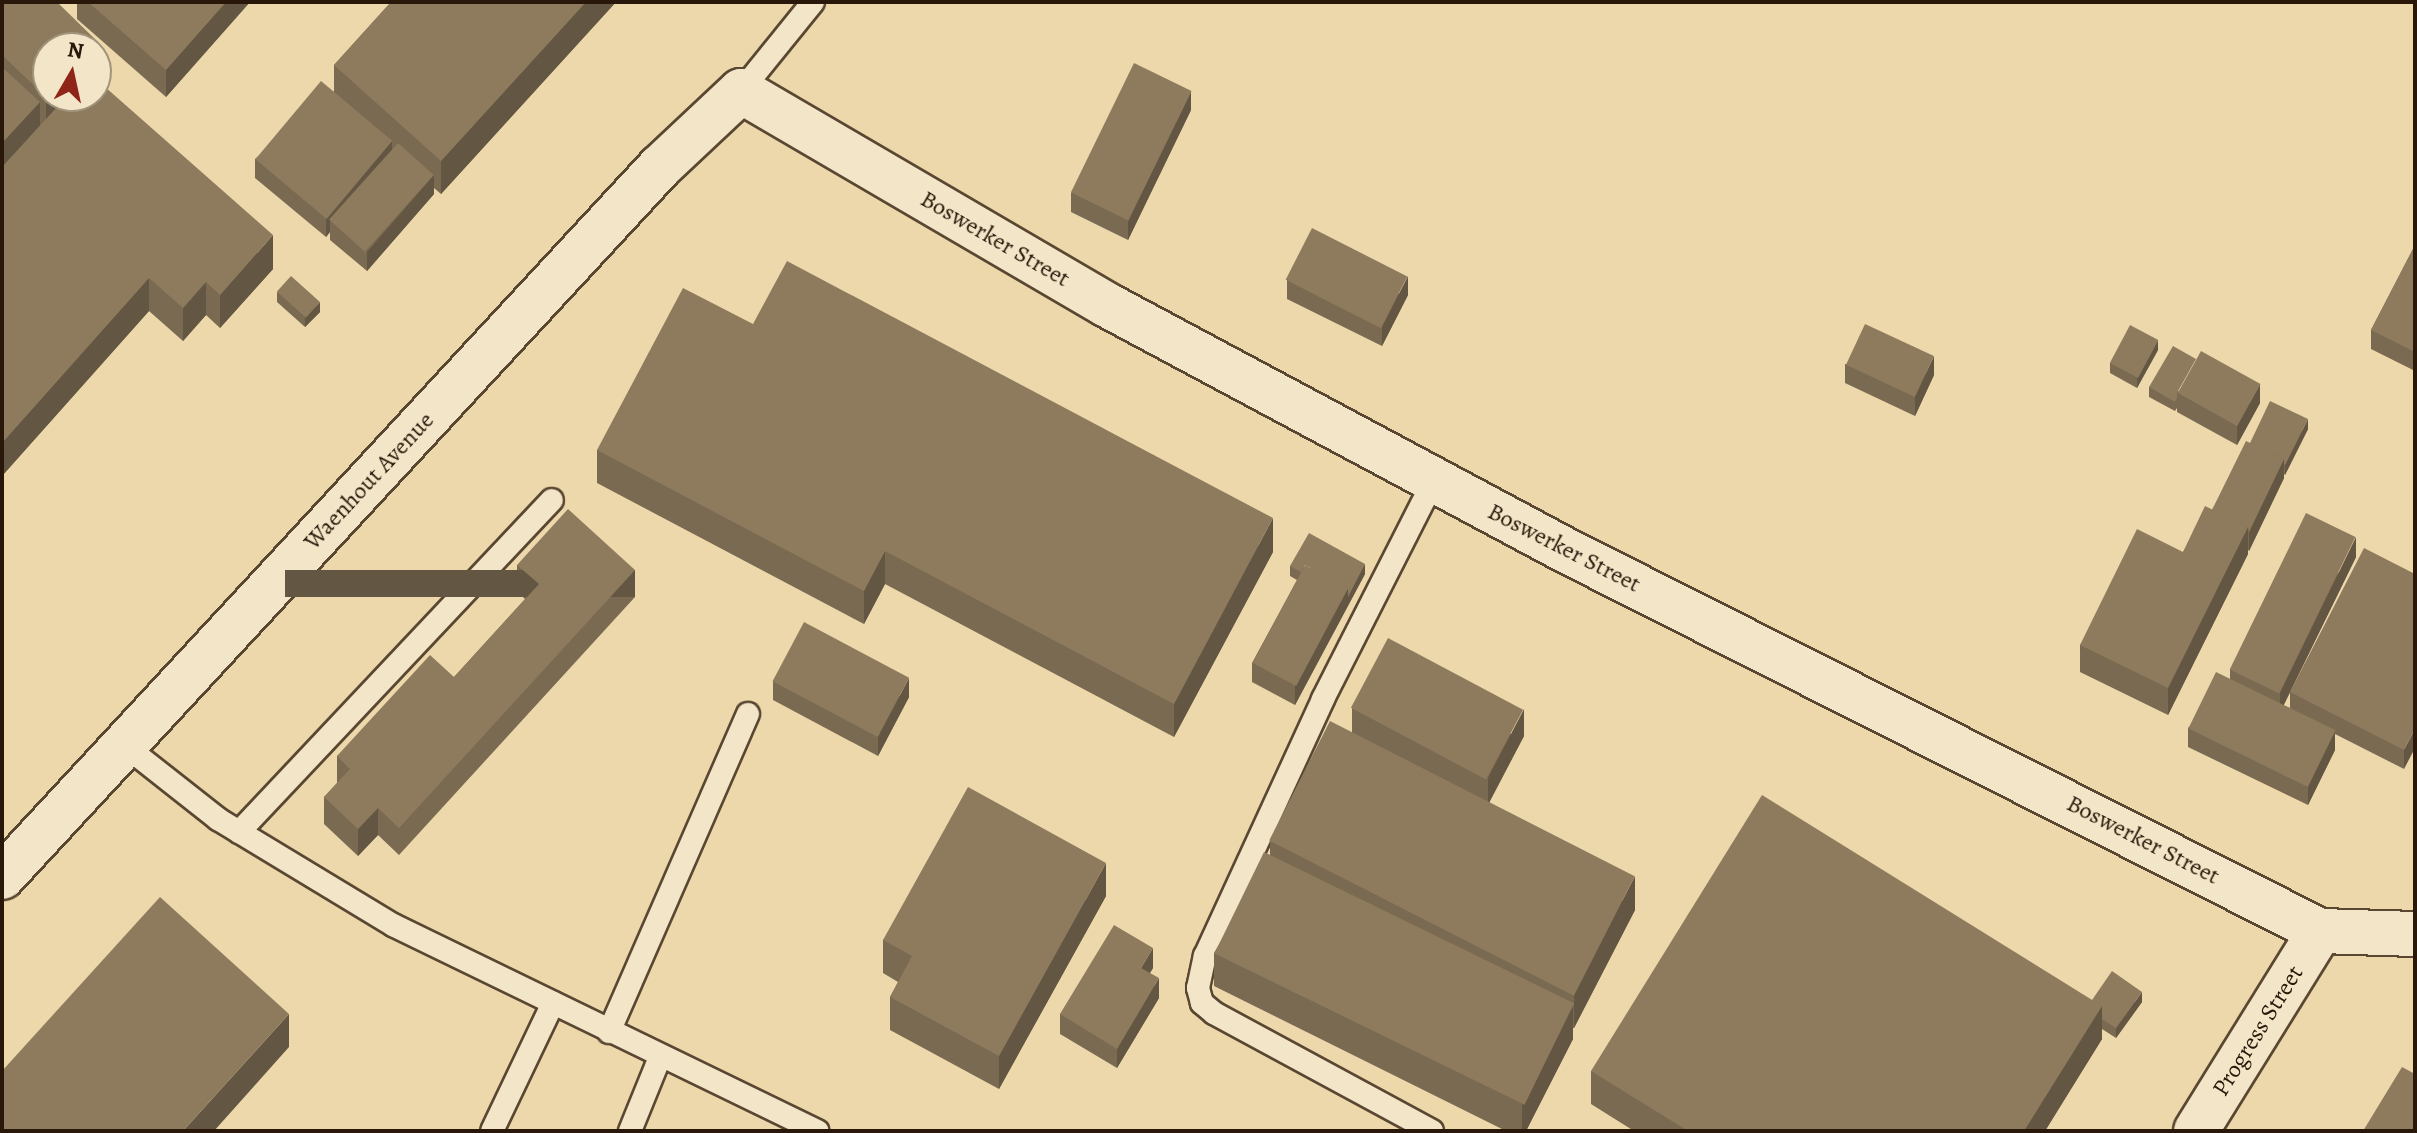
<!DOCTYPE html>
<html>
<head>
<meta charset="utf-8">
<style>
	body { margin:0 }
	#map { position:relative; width:2417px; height:1133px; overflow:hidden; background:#ecd8ab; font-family:Alegreya,serif }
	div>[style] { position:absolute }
	.roads { filter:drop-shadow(2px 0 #5a4732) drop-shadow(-2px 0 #5a4732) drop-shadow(0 2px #5a4732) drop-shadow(0 -2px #5a4732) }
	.service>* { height:22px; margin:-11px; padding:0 11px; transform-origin:11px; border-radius:11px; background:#f3e6c8 }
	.minor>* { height:44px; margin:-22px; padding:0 22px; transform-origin:22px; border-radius:22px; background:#f3e6c8 }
	.wall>* { inset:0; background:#7a6a51 }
	.shaded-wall>* { inset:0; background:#635642; transform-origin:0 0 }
	.building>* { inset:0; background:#8e7b5e; transform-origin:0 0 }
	span { translate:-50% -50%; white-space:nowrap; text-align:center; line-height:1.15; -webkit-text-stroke:7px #f3e6c8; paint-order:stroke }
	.street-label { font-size:24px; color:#29170a }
	.frame { position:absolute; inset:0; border:4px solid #29170a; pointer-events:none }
	.north { position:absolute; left:32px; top:32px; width:80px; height:80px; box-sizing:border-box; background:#f3e6c8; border:2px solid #a2937c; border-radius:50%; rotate:9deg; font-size:22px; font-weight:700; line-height:32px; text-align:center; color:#29170a }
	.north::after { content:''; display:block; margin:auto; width:28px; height:36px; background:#8f2418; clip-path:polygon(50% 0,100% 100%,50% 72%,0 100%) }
</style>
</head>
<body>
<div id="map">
	<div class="roads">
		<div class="service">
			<div style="left:741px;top:91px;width:114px;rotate:-51deg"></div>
			<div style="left:124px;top:745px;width:120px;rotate:38.2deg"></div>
			<div style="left:218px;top:819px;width:205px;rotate:31.2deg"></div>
			<div style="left:393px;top:925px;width:472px;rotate:25.9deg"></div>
			<div style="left:239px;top:832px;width:456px;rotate:-46.7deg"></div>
			<div style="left:609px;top:1032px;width:347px;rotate:-66.4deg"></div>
			<div style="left:492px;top:1131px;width:142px;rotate:-64.5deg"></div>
			<div style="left:630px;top:1131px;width:80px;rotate:-67.9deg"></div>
			<div style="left:1432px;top:1131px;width:248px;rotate:-151.6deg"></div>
			<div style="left:1214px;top:1013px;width:16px;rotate:-140deg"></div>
			<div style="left:1202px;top:1003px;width:16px;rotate:-105deg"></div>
			<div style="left:1198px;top:988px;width:33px;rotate:-78deg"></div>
			<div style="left:1205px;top:956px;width:283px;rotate:-65.3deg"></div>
			<div style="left:1323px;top:699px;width:246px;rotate:-63.1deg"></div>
		</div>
		<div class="minor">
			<div style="left:2px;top:877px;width:968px;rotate:-47.18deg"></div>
			<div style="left:660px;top:167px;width:111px;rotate:-43.2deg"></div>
			<div style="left:741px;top:91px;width:424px;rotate:30.3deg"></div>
			<div style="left:1107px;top:305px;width:519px;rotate:28.14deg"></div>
			<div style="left:1565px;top:550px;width:846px;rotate:26.78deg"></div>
			<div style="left:2320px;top:931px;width:95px;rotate:1.8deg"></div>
			<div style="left:2196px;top:1131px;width:235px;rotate:-58.2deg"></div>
		</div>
	</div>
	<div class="wall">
		<div style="clip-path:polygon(2px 2px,99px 70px,48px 48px,273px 269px,220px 328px,206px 315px,183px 341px,149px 311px,2px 476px)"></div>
		<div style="clip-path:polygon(77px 2px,250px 2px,166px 97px,77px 19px)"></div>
		<div style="clip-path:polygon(391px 2px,616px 2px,441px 194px,434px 188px,434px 194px,367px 271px,330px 240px,330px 232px,326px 237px,255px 178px,255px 159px,334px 91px,334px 65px)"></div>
		<div style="clip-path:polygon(1191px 110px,1128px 240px,1071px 212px,1071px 193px)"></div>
		<div style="clip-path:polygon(2415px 245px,2415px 371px,2371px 349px,2371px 330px)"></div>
		<div style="clip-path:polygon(1287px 280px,1408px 295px,1382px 346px,1287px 299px)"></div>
		<div style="clip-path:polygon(277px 292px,320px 312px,305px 327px,277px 302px)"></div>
		<div style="clip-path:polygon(753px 324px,1273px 552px,1174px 737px,885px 584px,864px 624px,597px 483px,597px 450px)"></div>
		<div style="clip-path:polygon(2158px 350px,2137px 388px,2110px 373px,2110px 363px)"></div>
		<div style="clip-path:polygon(1845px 364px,1934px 375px,1915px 416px,1845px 383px)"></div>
		<div style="clip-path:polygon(2149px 387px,2260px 403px,2237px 445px,2177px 412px,2177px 408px,2175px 411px,2149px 397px)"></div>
		<div style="clip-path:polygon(2308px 429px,2285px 475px,2284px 474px,2284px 478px,2249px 551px,2248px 550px,2248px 554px,2168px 715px,2080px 672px,2080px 645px,2183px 552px,2212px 510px,2250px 443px)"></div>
		<div style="clip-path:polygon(2356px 557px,2283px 705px,2290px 708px,2290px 692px,2415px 574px,2404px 769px,2335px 734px,2335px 750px,2308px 805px,2188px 747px,2188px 728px,2230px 679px,2230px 669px)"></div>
		<div style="clip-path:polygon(517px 565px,635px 597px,399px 855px,378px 835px,358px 856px,324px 824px,324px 797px,337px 783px,337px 756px,454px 677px,525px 599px,517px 592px)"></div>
		<div style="clip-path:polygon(1290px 566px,1365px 574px,1295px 705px,1252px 682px,1252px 663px,1297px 580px,1290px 576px)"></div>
		<div style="clip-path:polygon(773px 681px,909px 697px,878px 756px,773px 700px)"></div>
		<div style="clip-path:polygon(1352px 708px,1524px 736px,1489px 802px,1635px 910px,1574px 1028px,1573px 1028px,1573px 1039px,1526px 1131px,1506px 1131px,1214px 986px,1214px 953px,1270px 855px,1270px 841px,1352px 732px)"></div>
		<div style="clip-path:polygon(1106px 896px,999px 1089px,890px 1030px,890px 997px,898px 982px,883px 973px,883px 940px)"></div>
		<div style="clip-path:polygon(1153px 968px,1150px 973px,1159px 998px,1117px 1068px,1060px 1034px,1060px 1014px)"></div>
		<div style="clip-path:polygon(2092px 1000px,2142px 1002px,2116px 1038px,2102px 1029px,2102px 1039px,2045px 1131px,1634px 1131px,1591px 1104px,1591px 1071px)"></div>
	</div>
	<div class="shaded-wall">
		<div style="clip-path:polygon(226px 2px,250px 2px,166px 97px,166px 70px)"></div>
		<div style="clip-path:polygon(586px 2px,616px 2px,441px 194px,441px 161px)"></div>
		<div style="clip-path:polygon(99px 43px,99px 70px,96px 73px,96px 48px,94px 48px)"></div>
		<div style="clip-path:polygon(1191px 91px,1191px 110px,1128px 240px,1128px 221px)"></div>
		<div style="clip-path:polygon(48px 96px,74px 96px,46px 124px,46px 97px)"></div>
		<div style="clip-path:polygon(40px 102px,40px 129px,2px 170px,2px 143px)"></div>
		<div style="clip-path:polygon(392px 141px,392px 160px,330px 221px,330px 232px,326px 237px,326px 218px)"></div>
		<div style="clip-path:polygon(434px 175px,434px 194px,367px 271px,367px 252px)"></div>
		<div style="clip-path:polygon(273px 235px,273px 269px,220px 328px,220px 295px)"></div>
		<div style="clip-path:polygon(1408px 276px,1408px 295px,1382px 346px,1382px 327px)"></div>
		<div style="clip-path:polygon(149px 278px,149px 311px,2px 476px,2px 443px)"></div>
		<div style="clip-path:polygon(206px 282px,206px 315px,183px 341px,183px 308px)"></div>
		<div style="clip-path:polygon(320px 302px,320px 312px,305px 327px,305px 317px)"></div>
		<div style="clip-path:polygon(2158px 340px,2158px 350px,2137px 388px,2137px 378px)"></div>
		<div style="clip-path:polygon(1934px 356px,1934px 375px,1915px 416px,1915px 396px)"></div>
		<div style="clip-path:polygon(2260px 384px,2260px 403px,2237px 445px,2237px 426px)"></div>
		<div style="clip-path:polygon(2308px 419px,2308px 429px,2285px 475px,2285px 465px)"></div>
		<div style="clip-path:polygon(2284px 459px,2284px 478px,2249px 551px,2249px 532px)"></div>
		<div style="clip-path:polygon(1273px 518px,1273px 552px,1174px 737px,1174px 704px)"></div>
		<div style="clip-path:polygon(2248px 527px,2248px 554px,2168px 715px,2168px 688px)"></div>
		<div style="clip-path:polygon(2356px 537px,2356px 557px,2280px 713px,2280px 693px)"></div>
		<div style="clip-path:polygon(885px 551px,885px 584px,864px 624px,864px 591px)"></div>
		<div style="clip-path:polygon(1365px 564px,1365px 574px,1295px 705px,1295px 685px,1348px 588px)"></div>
		<div style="left:635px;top:570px;width:27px;height:350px;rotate:90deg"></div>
		<div style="clip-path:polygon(909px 678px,909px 697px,878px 756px,878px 737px)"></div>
		<div style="clip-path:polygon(1524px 709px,1524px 736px,1488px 805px,1488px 778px)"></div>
		<div style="clip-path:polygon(2415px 729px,2415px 748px,2404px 769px,2404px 750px)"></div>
		<div style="clip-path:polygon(2335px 731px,2335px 750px,2308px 805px,2308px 786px)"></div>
		<div style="clip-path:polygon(378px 808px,378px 835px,358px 856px,358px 829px)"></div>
		<div style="clip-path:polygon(1106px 863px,1106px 896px,999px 1089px,999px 1056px)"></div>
		<div style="clip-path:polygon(1635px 876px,1635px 910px,1574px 1028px,1574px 995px)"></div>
		<div style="clip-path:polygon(1153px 948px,1153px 968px,1141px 987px,1141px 968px)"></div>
		<div style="clip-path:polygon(1159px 978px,1159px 998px,1117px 1068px,1117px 1049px)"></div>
		<div style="clip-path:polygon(2142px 992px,2142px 1002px,2116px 1038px,2116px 1028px)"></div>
		<div style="clip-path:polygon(1573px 1006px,1573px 1039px,1526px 1131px,1522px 1131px,1522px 1106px)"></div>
		<div style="clip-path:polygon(2102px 1006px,2102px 1039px,2045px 1131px,2024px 1131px)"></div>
		<div style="clip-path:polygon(289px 1014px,289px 1047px,214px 1131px,183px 1131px)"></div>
	</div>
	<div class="building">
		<div style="clip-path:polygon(2px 2px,57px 2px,99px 43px,94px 48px,48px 48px,48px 96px,46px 97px,2px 55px)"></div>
		<div style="clip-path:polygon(88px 2px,226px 2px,166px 70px)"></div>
		<div style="clip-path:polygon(391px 2px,586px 2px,441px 161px,334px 65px)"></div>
		<div style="left:1134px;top:63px;width:64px;height:144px;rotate:26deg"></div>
		<div style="clip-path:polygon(2px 67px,40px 102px,2px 143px)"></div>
		<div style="clip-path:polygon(96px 79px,273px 235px,220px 295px,206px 282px,183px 308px,149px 278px,2px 443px,2px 167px,67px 96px,96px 96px)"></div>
		<div style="left:321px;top:81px;width:93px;height:102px;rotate:40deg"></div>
		<div style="left:398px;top:143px;width:48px;height:103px;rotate:42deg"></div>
		<div style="left:1312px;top:228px;width:107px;height:58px;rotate:27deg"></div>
		<div style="clip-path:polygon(2415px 245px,2415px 352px,2371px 330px)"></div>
		<div style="clip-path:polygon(787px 261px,1273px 518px,1174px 704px,885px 551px,864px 591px,597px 450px,683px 288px,753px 324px)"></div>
		<div style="left:291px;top:276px;width:39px;height:21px;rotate:42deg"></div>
		<div style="left:1865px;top:324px;width:76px;height:45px;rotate:25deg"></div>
		<div style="left:2130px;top:325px;width:32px;height:43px;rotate:28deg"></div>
		<div style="clip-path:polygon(2173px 346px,2196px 359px,2177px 393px,2177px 398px,2175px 402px,2149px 387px)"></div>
		<div style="left:2201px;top:351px;width:68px;height:48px;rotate:29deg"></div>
		<div style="clip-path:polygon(2270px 401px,2308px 419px,2285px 465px,2284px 464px,2284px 459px,2250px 443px)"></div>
		<div style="clip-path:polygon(2246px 441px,2284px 459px,2249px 532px,2248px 527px,2212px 510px)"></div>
		<div style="clip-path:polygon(2205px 506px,2248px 527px,2168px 688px,2080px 645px,2137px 529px,2183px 552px)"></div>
		<div style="clip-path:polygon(568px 509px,635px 570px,399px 828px,378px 808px,358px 829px,324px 797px,350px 769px,337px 756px,430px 655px,454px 677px,539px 584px,517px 565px)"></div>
		<div style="left:2306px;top:513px;width:55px;height:174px;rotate:26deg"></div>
		<div style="clip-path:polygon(1309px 533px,1365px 564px,1348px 597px,1348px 588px,1305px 565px,1301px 572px,1290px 566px)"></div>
		<div style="clip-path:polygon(2364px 548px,2415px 574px,2415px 729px,2404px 750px,2290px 692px)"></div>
		<div style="left:1305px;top:565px;width:49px;height:111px;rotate:28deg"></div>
		<div style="left:804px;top:622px;width:119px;height:67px;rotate:28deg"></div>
		<div style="left:1388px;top:638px;width:153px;height:79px;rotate:28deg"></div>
		<div style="left:2216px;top:672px;width:133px;height:63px;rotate:26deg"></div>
		<div style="left:1330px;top:721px;width:342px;height:134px;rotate:27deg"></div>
		<div style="clip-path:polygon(968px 787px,1106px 863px,999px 1056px,890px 997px,912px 956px,883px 940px)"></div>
		<div style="clip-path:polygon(1762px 795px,2102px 1006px,2024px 1131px,1688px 1131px,1591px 1071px)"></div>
		<div style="left:1264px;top:852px;width:345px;height:113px;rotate:26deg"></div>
		<div style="clip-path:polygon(160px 897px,289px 1014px,183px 1131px,2px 1131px,2px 1071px)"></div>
		<div style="clip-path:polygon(1114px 925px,1153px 948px,1141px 968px,1159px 978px,1117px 1049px,1060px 1014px)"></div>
		<div style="clip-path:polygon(2112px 971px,2142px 992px,2116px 1028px,2102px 1019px,2102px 1006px,2092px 1000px)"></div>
		<div style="clip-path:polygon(2402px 1067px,2415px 1074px,2415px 1131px,2363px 1131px)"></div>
	</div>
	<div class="street-label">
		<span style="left:995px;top:239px;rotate:30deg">Boswerker Street</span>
		<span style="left:369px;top:481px;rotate:-47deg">Waenhout Avenue</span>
		<span style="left:1564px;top:548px;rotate:27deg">Boswerker Street</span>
		<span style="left:2143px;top:840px;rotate:27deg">Boswerker Street</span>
		<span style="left:2258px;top:1031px;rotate:-58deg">Progress Street</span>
	</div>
	<div class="frame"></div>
	<div class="north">N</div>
</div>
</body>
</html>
